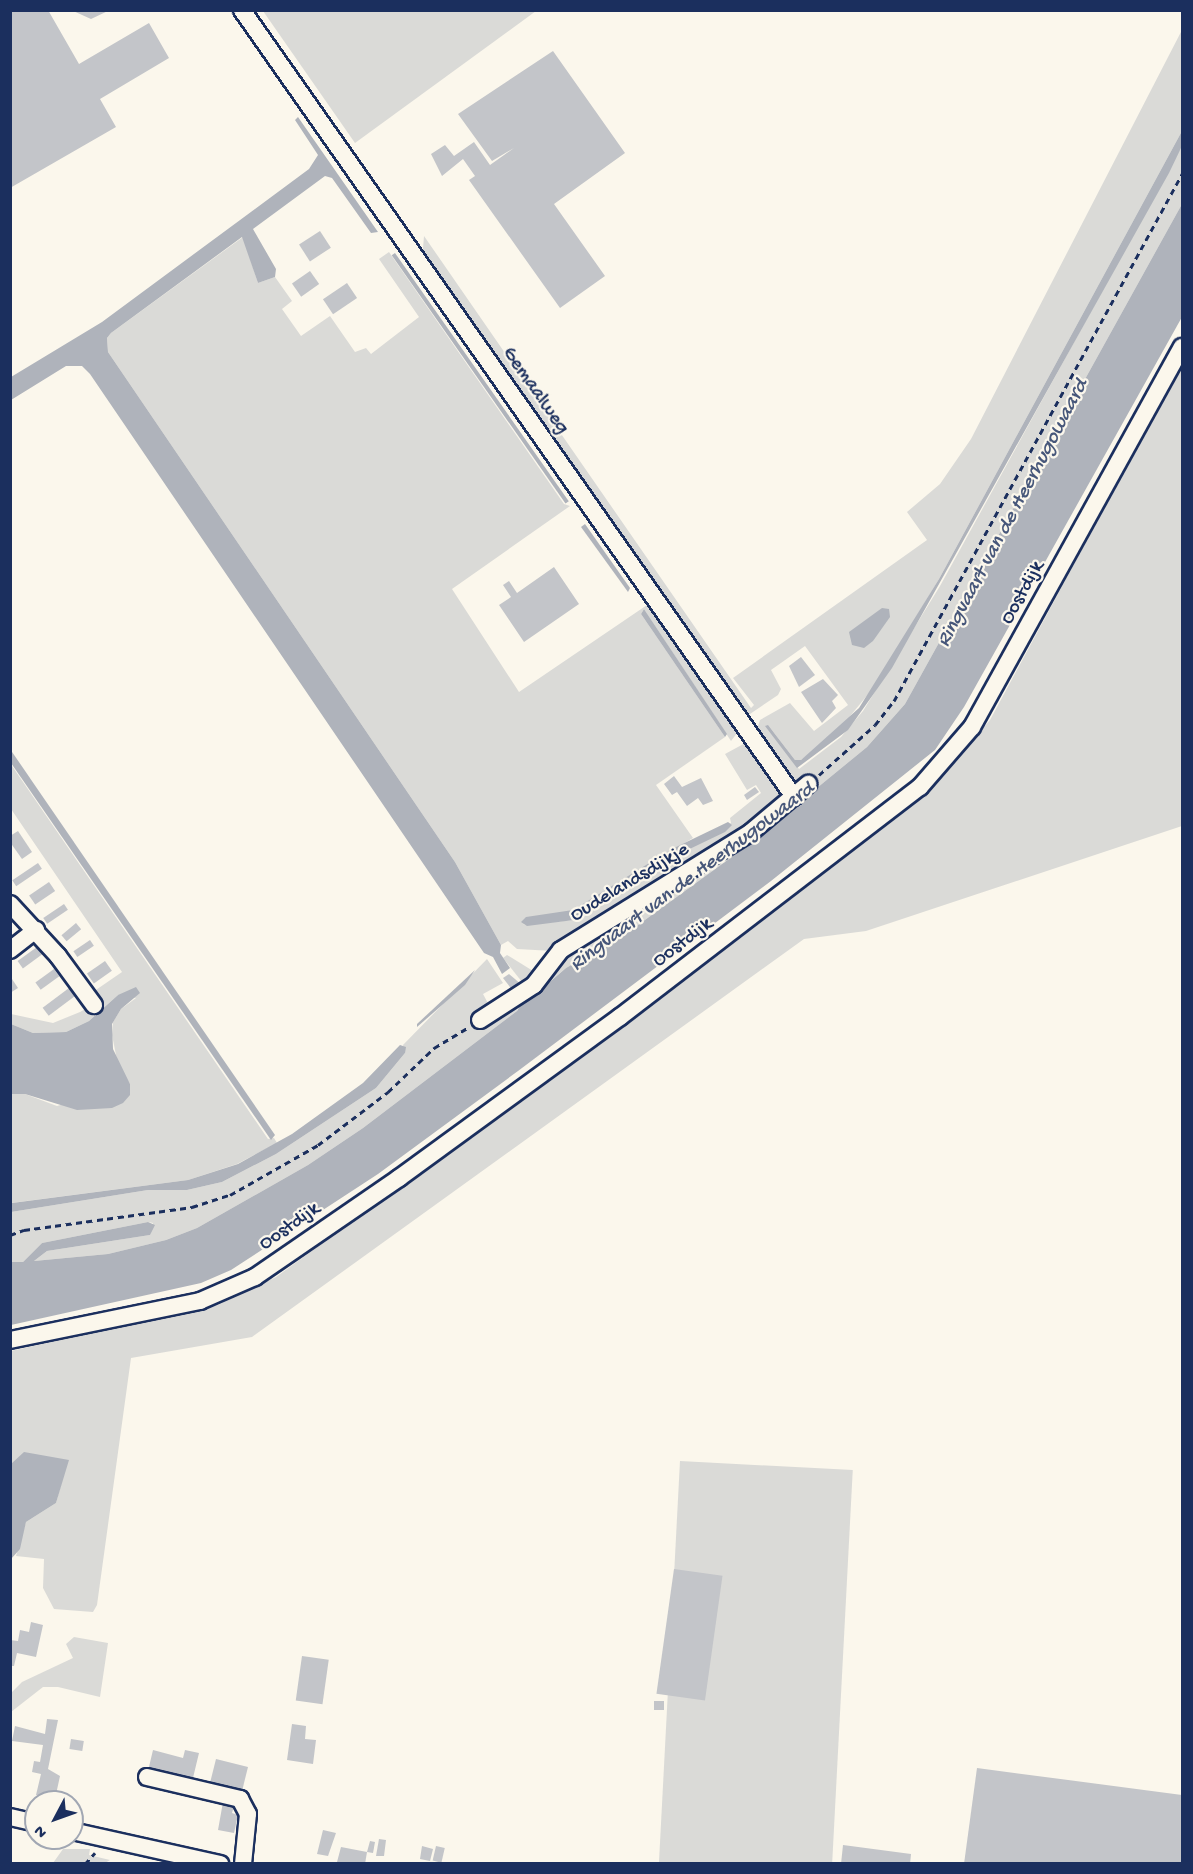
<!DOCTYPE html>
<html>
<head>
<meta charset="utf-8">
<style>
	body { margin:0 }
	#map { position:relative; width:1193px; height:1874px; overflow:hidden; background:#fbf7ec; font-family:"Gochi Hand",sans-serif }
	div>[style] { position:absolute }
	.green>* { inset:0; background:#dadad7; transform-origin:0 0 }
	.water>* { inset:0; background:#afb3bb; transform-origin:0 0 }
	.building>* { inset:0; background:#c3c5c9; transform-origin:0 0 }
	.path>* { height:3px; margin-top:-1.5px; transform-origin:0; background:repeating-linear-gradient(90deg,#1b2f5e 0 6px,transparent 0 10.5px) }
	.roads { filter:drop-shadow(2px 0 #1b2f5e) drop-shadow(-2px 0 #1b2f5e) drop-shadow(0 2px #1b2f5e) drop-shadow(0 -2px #1b2f5e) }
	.minor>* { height:16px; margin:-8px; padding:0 8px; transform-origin:8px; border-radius:8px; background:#fbf7ec }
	span { translate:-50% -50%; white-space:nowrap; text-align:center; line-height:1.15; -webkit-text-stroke:4.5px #fbf7ec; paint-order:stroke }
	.street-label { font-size:20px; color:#1b2f5e }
	.water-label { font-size:21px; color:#47577a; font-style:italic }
	.frame { position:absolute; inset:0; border:12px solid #1b2f5e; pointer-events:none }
	.north { position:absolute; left:24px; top:1790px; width:60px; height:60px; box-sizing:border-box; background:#fbf7ec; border:2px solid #a1a7b3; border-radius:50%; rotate:229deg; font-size:16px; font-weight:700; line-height:24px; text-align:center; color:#1b2f5e }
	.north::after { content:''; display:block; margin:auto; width:21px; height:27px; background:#1b2f5e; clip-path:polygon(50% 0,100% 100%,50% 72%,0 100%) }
</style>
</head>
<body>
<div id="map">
	<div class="green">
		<div style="clip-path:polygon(263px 11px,536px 11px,355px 143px)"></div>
		<div style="clip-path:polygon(1182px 30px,1182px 131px,939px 579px,874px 687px,837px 732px,801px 760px,795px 760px,768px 725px,799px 769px,841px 737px,863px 711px,940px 586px,1182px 146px,1182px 204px,905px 704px,867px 747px,740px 851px,627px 933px,566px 968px,529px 999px,528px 997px,559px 958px,703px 868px,799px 783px,790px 781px,755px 735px,760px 720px,790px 703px,814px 731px,848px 705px,805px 646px,771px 670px,781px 689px,778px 695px,750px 714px,743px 715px,422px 261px,424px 236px,751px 708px,754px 705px,733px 678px,927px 540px,907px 512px,940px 484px,971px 439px)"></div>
		<div style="clip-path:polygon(243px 237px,258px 283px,275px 277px,292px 301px,282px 309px,301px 336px,330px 316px,355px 352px,366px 348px,371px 354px,419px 317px,379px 259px,389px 252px,564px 504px,570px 506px,452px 589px,519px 692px,650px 603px,741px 728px,731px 741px,644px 609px,641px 614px,725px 737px,656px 785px,693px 838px,573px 910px,523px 925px,574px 920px,731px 823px,730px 818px,761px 793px,756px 785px,747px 790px,725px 754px,749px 741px,780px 790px,778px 801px,767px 814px,553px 951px,517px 949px,508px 941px,501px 945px,455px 862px,108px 352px,107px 338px,111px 333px)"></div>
		<div style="clip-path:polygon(1182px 364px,1182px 826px,866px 931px,804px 939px,252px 1337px,131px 1358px,97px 1605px,93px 1612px,54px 1609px,43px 1588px,44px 1559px,16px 1556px,26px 1522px,56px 1503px,63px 1477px,11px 1464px,11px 1351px,218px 1305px,276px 1277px,539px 1086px,929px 791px,990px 720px)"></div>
		<div style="clip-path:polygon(10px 763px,268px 1139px,274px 1138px,277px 1143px,237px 1164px,188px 1180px,11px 1203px,11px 1094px,25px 1094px,57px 1106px,130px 1084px,118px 1065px,112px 1035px,113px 1022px,121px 1009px,136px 998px,118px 995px,89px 1021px,66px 1032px,33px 1033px,11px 1024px,11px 1014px,53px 1023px,80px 1012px,89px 1007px,90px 994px,122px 972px,11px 809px)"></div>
		<div style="clip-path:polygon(507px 955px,538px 974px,526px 987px,503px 958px)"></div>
		<div style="clip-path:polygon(487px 959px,503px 983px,483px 994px,490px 1007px,519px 1002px,517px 1011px,363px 1128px,308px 1165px,197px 1228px,166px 1240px,108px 1254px,34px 1261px,47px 1251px,150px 1235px,153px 1223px,148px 1222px,42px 1243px,23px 1262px,11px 1262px,11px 1212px,148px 1190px,187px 1190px,222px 1182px,276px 1154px,376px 1088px,405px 1053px,403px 1045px)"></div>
		<div style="left:680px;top:1461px;width:173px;height:406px;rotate:3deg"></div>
		<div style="clip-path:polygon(74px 1637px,108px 1643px,100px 1697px,58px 1687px,43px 1687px,11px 1712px,11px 1693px,22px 1682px,73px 1658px,66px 1644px)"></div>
		<div style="clip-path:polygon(63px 1849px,90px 1849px,89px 1855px,110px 1860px,105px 1863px,53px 1863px)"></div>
	</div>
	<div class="water">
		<div style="clip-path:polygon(298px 117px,378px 232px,371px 233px,332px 178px,325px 176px,253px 229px,276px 269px,275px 277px,258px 283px,242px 237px,111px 333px,107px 338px,108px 352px,455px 862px,501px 945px,500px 953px,510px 968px,502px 974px,493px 957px,484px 953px,90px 374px,82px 366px,66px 366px,11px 400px,11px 377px,102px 322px,309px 169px,318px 155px,295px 120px)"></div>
		<div style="clip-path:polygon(1182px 131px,1182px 146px,1169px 173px,892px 668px,848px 730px,797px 768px,765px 726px,768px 725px,795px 760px,801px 760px,859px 708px,939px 579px)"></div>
		<div style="clip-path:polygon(1182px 204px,1182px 317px,964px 707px,935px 750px,771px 881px,518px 1071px,378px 1174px,231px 1270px,201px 1283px,11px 1325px,11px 1262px,23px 1262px,42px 1243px,148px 1222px,155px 1225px,150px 1235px,47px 1251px,34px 1261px,108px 1254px,166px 1240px,197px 1228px,308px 1165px,363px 1128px,517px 1011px,521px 1004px,513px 992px,522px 987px,530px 999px,566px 968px,627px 933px,740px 851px,867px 747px,905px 704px)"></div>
		<div style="left:395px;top:253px;width:303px;height:4px;rotate:55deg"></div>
		<div style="clip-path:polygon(585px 524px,630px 588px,628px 592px,581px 527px)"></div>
		<div style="clip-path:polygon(882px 608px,889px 609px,890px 617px,873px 641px,864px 648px,852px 645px,849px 632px)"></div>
		<div style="clip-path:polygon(644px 609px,727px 734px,725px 737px,641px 614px)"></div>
		<div style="clip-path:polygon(10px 749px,275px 1135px,271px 1140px,11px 763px)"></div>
		<div style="clip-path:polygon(728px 822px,732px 825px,725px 832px,675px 856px,574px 920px,527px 926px,521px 922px,526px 917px,573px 910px,672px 849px)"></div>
		<div style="clip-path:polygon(475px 970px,465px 985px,417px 1027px,417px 1024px)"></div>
		<div style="clip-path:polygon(136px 987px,140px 993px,121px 1009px,112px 1024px,113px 1049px,130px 1084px,130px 1095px,123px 1103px,112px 1108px,77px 1110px,25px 1094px,11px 1094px,11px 1024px,33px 1033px,66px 1032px,89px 1021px,118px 995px)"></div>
		<div style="clip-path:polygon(400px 1045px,406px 1047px,405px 1053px,376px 1088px,276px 1154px,222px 1182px,187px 1190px,148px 1190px,11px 1212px,12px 1203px,188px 1180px,238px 1164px,292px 1134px,363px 1083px)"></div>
		<div style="clip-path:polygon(24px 1452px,69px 1460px,56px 1503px,26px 1522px,20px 1549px,11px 1559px,11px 1464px)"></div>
	</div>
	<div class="building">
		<div style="clip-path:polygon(10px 10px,48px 10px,79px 64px,149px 23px,169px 58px,100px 99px,116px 127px,10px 188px)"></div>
		<div style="clip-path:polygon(71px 10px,110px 10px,91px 19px)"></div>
		<div style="clip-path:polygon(553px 51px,625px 153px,554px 204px,605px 276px,560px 308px,469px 180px,475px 176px,463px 159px,442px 176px,431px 154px,445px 145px,454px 156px,474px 142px,490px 165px,514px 148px,492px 161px,458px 114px)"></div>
		<div style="left:320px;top:231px;width:20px;height:25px;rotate:57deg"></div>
		<div style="left:310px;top:271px;width:16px;height:22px;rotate:55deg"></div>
		<div style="left:347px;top:283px;width:18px;height:29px;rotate:56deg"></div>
		<div style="clip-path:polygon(554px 567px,579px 604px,524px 642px,499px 605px,511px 597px,503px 585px,509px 581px,517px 593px)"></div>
		<div style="clip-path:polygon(801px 657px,815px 675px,799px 687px,789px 666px)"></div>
		<div style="clip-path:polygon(823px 679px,838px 695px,832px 701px,836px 708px,822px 723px,801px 692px)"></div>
		<div style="clip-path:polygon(674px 776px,682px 787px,701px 778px,713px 801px,703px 805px,698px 798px,687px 806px,677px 792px,672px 795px,664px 784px)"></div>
		<div style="clip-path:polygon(755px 787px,759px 792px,747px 800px,744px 795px)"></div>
		<div style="clip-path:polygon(18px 831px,32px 852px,22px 859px,10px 842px,10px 836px)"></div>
		<div style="left:38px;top:863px;width:7px;height:31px;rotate:56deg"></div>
		<div style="left:49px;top:882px;width:11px;height:24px;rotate:56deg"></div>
		<div style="left:64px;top:904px;width:7px;height:25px;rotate:56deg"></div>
		<div style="left:76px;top:923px;width:8px;height:19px;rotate:50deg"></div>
		<div style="left:90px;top:940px;width:7px;height:20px;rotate:56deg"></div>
		<div style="left:37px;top:947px;width:9px;height:24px;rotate:54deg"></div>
		<div style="left:105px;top:961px;width:12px;height:22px;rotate:55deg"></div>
		<div style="left:54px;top:969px;width:9px;height:23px;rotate:54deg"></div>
		<div style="clip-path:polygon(509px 974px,522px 985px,513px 991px,503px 978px)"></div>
		<div style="clip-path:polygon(10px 976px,18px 988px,10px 993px)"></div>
		<div style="left:69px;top:988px;width:10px;height:33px;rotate:53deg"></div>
		<div style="left:674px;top:1569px;width:49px;height:126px;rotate:8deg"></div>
		<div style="clip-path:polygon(31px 1622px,43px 1625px,36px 1657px,17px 1653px,14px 1666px,10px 1666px,10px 1640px,18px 1641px,20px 1630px,29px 1632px)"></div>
		<div style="left:302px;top:1656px;width:27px;height:45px;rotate:8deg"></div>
		<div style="left:654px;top:1701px;width:10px;height:9px"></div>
		<div style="clip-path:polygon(47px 1719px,58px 1720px,48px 1769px,60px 1776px,55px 1799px,36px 1795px,41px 1774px,32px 1772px,34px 1761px,40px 1762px,43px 1745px,12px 1741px,15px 1726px,45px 1734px)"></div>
		<div style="clip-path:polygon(292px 1724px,306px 1726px,305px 1739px,316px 1740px,313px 1764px,287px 1760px)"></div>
		<div style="left:71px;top:1739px;width:13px;height:10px;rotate:9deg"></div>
		<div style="clip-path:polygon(153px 1750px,183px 1758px,185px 1750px,199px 1753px,192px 1782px,148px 1771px)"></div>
		<div style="left:216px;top:1759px;width:33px;height:28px;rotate:14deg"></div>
		<div style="clip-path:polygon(977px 1768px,1182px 1795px,1182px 1864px,964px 1864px)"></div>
		<div style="clip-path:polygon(223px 1802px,234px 1806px,232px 1813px,238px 1815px,234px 1833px,218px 1830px)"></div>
		<div style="clip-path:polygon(323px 1830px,336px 1833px,328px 1856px,317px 1854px)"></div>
		<div style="clip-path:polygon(379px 1839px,386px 1840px,384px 1856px,376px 1856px)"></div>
		<div style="clip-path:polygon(370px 1841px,375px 1842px,373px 1853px,367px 1852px)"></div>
		<div style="clip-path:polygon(843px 1845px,911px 1854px,910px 1864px,841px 1864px)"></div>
		<div style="clip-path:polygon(422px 1846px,433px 1849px,430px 1861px,420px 1859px)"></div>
		<div style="left:436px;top:1846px;width:9px;height:15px;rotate:13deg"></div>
		<div style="clip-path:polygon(341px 1847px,367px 1852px,365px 1864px,337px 1862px)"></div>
	</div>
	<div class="path">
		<div style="left:819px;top:775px;width:75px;rotate:-41.8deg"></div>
		<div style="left:875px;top:725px;width:31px;rotate:-52deg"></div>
		<div style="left:894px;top:701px;width:601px;rotate:-61.34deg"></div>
		<div style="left:10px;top:1235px;width:15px;rotate:-20deg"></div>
		<div style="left:24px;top:1230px;width:170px;rotate:-7.8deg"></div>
		<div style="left:192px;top:1207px;width:40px;rotate:-18deg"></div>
		<div style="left:230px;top:1195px;width:101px;rotate:-29.6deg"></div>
		<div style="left:318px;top:1145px;width:88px;rotate:-37.1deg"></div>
		<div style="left:388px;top:1092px;width:64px;rotate:-43.7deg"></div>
		<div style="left:434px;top:1048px;width:41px;rotate:-31deg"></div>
		<div style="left:85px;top:1864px;width:15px;rotate:-48deg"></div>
	</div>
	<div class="roads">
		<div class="minor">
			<div style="left:242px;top:10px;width:961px;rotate:54.95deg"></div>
			<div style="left:10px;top:904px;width:71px;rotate:47.3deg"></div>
			<div style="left:58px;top:956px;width:61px;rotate:53.7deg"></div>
			<div style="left:10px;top:950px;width:33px;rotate:-38deg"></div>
			<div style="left:480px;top:1020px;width:64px;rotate:-32.9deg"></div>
			<div style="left:534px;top:985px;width:44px;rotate:-52.4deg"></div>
			<div style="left:561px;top:950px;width:224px;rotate:-31.8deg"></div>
			<div style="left:751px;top:832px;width:75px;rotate:-40.1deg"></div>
			<div style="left:10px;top:1340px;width:194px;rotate:-11.6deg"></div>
			<div style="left:200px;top:1301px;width:60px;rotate:-23.6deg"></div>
			<div style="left:255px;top:1277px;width:175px;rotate:-34.5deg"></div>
			<div style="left:399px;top:1178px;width:273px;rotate:-36.1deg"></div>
			<div style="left:620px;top:1017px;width:378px;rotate:-37.5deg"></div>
			<div style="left:920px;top:787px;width:79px;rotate:-49.1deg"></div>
			<div style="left:972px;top:727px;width:434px;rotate:-61.1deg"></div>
			<div style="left:147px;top:1777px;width:96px;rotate:13.3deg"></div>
			<div style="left:240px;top:1799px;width:17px;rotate:62deg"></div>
			<div style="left:248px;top:1814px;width:50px;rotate:95.7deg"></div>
			<div style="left:10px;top:1817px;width:27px;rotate:13deg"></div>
			<div style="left:72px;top:1831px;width:152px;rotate:12.6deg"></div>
		</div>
	</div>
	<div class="street-label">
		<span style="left:535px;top:391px;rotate:55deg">Gemaalweg</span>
		<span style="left:1023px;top:593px;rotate:-61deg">Oostdijk</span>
		<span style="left:630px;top:883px;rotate:-31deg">Oudelandsdijkje</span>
		<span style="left:683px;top:943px;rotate:-37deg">Oostdijk</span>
		<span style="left:290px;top:1227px;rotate:-35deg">Oostdijk</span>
	</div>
	<div class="water-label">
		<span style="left:1014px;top:514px;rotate:-62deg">Ringvaart van de Heerhugowaard</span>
		<span style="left:693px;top:878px;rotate:-37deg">Ringvaart van de Heerhugowaard</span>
	</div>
	<div class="frame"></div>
	<div class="north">N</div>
</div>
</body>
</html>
